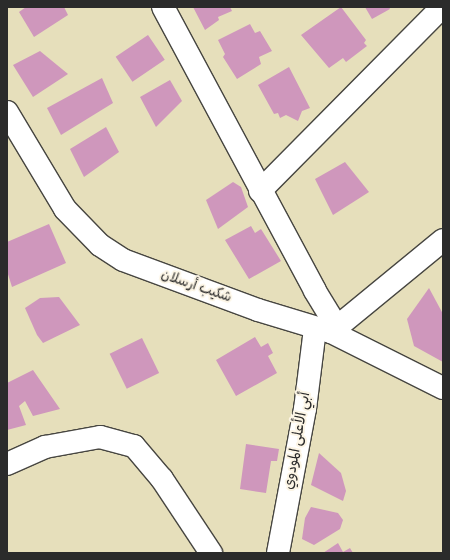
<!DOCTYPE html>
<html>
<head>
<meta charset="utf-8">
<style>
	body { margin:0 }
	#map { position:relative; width:450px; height:560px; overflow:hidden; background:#e6dfbb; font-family:Dekko,"Playpen Sans Arabic",sans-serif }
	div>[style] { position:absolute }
	.building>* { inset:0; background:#cf97bc; transform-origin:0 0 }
	.roads { filter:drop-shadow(1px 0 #474641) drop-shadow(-1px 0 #474641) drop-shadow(0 1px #474641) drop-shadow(0 -1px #474641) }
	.minor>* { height:22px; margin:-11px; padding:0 11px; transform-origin:11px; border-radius:11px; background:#fff }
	span { translate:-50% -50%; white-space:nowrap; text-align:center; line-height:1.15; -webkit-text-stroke:4px #fcf5e5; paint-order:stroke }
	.street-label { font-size:14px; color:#2b2b2b }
	.frame { position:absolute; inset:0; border:8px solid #2b2b2b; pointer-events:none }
</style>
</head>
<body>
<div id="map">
	<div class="building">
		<div style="clip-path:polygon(26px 7px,64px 7px,68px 15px,34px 37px,19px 12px)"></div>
		<div style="clip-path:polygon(193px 7px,230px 7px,232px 11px,218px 17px,219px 20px,205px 30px)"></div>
		<div style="clip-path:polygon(341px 7px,366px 40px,364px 43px,367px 46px,346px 62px,343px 58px,329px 68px,301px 35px)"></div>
		<div style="clip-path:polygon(365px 7px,389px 7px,390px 9px,372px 19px)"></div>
		<div style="clip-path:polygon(250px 24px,255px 33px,260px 31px,272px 51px,259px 57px,261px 64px,237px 79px,223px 57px,225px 54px,218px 40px)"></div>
		<div style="left:148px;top:35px;width:30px;height:39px;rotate:56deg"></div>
		<div style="clip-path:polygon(40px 51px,68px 74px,33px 97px,13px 65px)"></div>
		<div style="clip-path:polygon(289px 67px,310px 108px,302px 111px,298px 121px,286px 115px,280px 118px,278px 113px,274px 114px,258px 85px)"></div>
		<div style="clip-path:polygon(102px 78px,113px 103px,61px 135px,47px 108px)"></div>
		<div style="clip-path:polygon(170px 80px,182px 101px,156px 127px,140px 97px)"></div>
		<div style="clip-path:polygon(106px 127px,119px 152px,84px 177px,70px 149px)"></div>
		<div style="clip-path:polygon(345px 162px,369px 192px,333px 215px,315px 179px)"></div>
		<div style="clip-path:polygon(233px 182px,241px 187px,248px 207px,218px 229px,206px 200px)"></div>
		<div style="clip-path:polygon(49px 224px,66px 263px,12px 287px,7px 271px,7px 242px)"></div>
		<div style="clip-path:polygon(251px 226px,255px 233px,261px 229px,281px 261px,249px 279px,225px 240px)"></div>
		<div style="clip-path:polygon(429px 288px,443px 314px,443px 362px,414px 346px,407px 319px)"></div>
		<div style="clip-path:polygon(59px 297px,80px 325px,43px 343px,37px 335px,25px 308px,40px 298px)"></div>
		<div style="clip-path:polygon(255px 337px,261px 347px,268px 343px,273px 353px,268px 356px,277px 373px,236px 396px,216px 360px)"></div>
		<div style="left:142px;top:338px;width:39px;height:36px;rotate:64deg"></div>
		<div style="clip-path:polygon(33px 370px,60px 409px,33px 416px,25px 401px,19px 406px,26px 425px,7px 430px,7px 383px)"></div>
		<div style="clip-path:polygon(246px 444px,279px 449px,277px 461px,271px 461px,266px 493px,240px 489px)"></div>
		<div style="clip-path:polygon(319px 453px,341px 473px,346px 491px,343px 501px,311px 485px)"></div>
		<div style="clip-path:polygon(311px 507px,338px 513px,343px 520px,340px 529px,314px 545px,302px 539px,305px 518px)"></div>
		<div style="clip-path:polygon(338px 543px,343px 552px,350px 548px,353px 553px,323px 553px)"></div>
	</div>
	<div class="roads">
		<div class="minor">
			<div style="left:163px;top:7px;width:322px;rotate:61.8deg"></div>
			<div style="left:315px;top:291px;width:42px;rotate:58.6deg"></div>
			<div style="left:7px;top:112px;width:113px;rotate:59.1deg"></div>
			<div style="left:65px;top:209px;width:50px;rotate:45.8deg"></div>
			<div style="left:100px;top:245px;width:27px;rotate:33deg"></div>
			<div style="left:123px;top:260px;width:144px;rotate:20.3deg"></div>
			<div style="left:258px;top:310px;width:76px;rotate:16.8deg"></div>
			<div style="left:331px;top:332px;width:125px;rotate:26.6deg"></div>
			<div style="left:260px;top:191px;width:259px;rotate:-45.3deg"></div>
			<div style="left:331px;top:332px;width:145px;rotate:-39.4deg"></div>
			<div style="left:7px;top:464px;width:42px;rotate:-24.1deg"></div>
			<div style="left:45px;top:447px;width:56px;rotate:-10.3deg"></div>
			<div style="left:100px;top:437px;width:35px;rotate:15deg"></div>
			<div style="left:134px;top:446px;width:43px;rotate:49.7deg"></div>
			<div style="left:162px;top:479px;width:89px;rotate:56.5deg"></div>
			<div style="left:278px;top:553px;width:147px;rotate:-79.4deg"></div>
			<div style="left:305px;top:409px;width:81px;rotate:-82.9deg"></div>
		</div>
	</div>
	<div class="street-label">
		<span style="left:196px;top:287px;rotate:19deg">شكيب أرسلان</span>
		<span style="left:298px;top:441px;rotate:-80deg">أبي الأعلى المودوي</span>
	</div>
	<div class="frame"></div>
</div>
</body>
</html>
